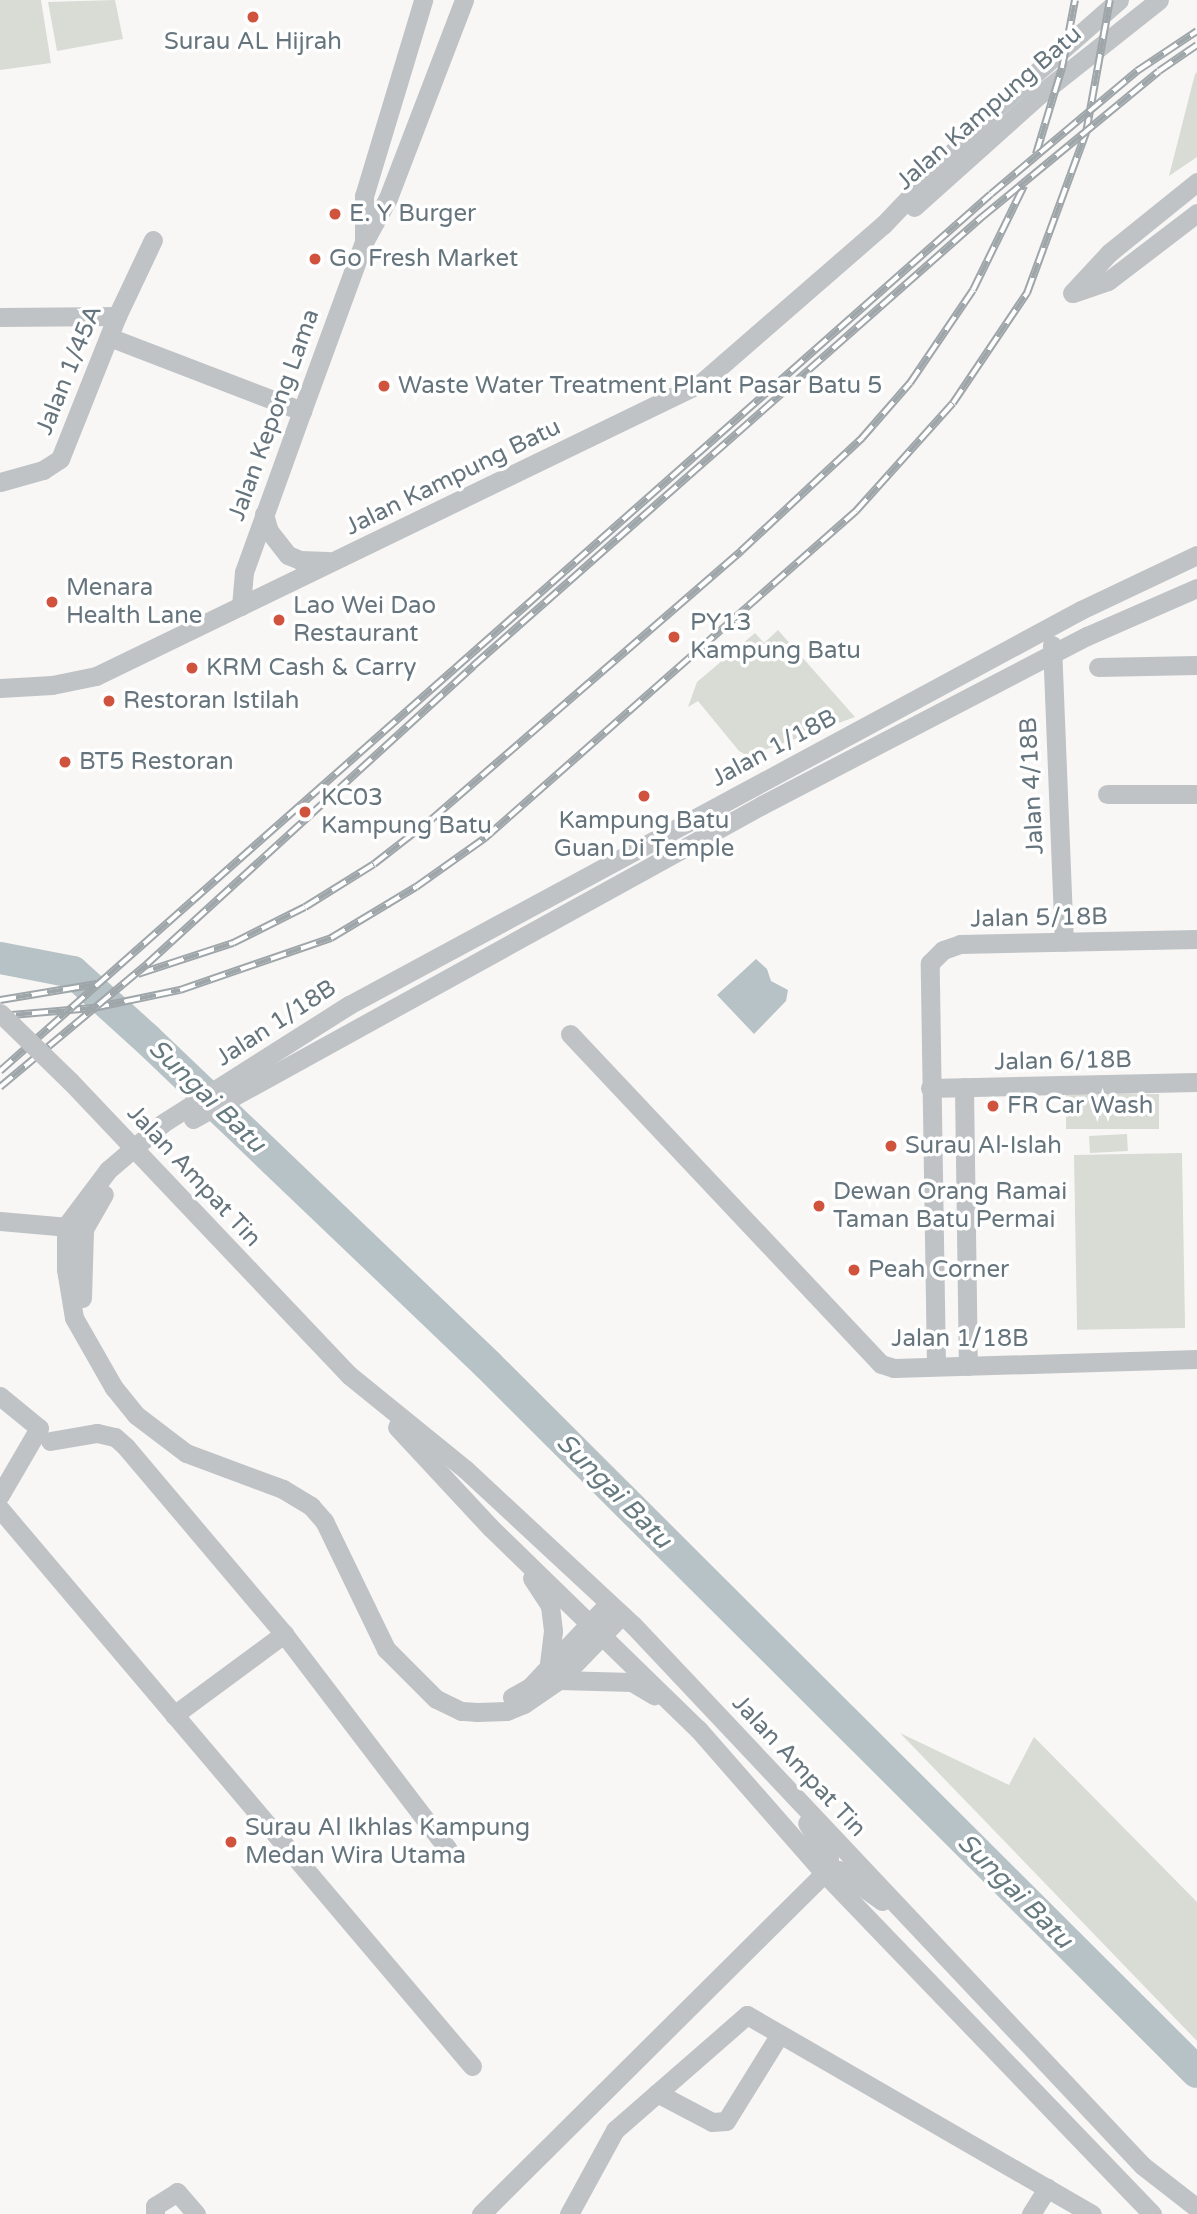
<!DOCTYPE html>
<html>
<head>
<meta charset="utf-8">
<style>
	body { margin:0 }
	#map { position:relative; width:1197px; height:2214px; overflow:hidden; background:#f8f7f5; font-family:"Varela Round",sans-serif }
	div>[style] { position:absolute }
	.green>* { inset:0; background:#d8dcd5; transform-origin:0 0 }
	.water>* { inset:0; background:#b6c2c5 }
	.river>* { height:32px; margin:-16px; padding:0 16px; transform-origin:16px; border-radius:16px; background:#b6c2c5 }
	.minor>* { height:19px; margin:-9.5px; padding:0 9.5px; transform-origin:9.5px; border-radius:9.5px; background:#bfc3c6 }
	.rail>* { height:8px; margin-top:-4px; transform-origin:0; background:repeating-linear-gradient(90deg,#fff 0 16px,#9fa6aa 0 32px); box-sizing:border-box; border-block:2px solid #9fa6aa }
	.minor-bridge>* { height:19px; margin:-9.5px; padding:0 9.5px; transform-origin:9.5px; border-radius:9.5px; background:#bfc3c6 }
	.dots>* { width:19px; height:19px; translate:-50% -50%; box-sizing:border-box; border:4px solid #fff; border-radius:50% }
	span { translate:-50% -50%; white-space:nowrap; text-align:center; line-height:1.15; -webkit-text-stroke:7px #fff; paint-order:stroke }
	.poi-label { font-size:24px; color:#66757d }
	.left { translate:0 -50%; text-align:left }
	.street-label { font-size:24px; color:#66757d }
	.water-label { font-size:26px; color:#667a7f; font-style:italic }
</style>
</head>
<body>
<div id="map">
	<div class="green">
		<div style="clip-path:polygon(0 0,41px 0,51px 63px,0 70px)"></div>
		<div style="clip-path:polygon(115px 0,123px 39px,57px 51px,48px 2px)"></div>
		<div style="clip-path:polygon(1197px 72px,1197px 157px,1169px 176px,1195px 74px)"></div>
		<div style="clip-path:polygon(778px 630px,855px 717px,748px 756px,739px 751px,698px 701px,688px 707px,697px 682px,755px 633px,764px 643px)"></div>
		<div style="left:1159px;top:1094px;width:35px;height:93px;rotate:90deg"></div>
		<div style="left:1127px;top:1134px;width:17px;height:38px;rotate:87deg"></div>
		<div style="left:1182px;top:1153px;width:175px;height:108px;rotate:89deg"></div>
		<div style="clip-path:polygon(900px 1733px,1009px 1785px,1034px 1737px,1197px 1902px,1197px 2041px)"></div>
	</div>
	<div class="water">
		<div style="clip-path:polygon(756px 959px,767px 969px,771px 981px,788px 990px,786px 1001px,754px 1034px,717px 995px)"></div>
	</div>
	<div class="river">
		<div style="left:0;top:958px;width:74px;rotate:10.9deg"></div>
		<div style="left:73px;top:972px;width:100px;rotate:42.2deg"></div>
		<div style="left:147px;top:1039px;width:472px;rotate:43.7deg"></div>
		<div style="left:488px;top:1365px;width:1001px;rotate:44.92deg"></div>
	</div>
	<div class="minor">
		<div style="left:914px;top:207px;width:168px;rotate:-41.9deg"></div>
		<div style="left:1039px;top:95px;width:153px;rotate:-38.4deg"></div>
		<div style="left:364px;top:238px;width:42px;rotate:-90deg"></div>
		<div style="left:364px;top:196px;width:205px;rotate:-73.2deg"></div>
		<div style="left:1072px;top:293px;width:54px;rotate:-47.2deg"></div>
		<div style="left:1109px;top:253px;width:113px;rotate:-38.9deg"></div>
		<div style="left:1073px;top:293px;width:37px;rotate:-19deg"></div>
		<div style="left:1108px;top:281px;width:112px;rotate:-37.4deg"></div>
		<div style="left:0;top:317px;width:117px;rotate:-0.5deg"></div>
		<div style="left:109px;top:337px;width:207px;rotate:21deg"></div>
		<div style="left:0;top:482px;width:45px;rotate:-15.6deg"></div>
		<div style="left:43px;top:470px;width:20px;rotate:-33deg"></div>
		<div style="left:60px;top:459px;width:154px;rotate:-68.3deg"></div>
		<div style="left:117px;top:316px;width:84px;rotate:-64.7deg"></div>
		<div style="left:264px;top:514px;width:18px;rotate:74deg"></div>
		<div style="left:269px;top:531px;width:31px;rotate:52deg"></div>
		<div style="left:288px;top:555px;width:13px;rotate:23deg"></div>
		<div style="left:300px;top:560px;width:28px;rotate:2deg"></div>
		<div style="left:241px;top:606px;width:34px;rotate:-85deg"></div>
		<div style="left:244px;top:572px;width:171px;rotate:-70.2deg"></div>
		<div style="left:302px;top:411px;width:180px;rotate:-69.9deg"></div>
		<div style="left:364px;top:242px;width:50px;rotate:-61.4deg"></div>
		<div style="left:388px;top:198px;width:212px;rotate:-69deg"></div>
		<div style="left:1052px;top:645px;width:297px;rotate:87.7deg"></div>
		<div style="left:1098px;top:667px;width:99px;rotate:-1.2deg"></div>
		<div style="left:0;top:688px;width:52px;rotate:-3.3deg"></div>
		<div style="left:52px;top:685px;width:45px;rotate:-11.6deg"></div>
		<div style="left:96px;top:676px;width:672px;rotate:-25.84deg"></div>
		<div style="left:701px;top:383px;width:241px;rotate:-41deg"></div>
		<div style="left:883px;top:225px;width:156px;rotate:-46.3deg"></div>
		<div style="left:991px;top:112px;width:170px;rotate:-41.2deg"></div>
		<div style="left:1107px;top:794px;width:90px"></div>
		<div style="left:570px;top:1034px;width:453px;rotate:46.7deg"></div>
		<div style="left:881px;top:1364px;width:14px;rotate:17deg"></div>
		<div style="left:894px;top:1368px;width:303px;rotate:-1.7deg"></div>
		<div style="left:964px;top:1087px;width:279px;rotate:89.2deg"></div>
		<div style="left:930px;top:1088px;width:267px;rotate:-1.3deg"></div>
		<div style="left:193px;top:1119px;width:650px;rotate:-28.89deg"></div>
		<div style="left:762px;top:805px;width:366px;rotate:-27.5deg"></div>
		<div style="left:1087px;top:636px;width:120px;rotate:-23.6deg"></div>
		<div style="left:0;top:1221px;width:80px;rotate:5deg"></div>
		<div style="left:82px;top:1298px;width:69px;rotate:-88.3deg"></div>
		<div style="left:84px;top:1229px;width:40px;rotate:-60.3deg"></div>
		<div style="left:936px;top:1366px;width:403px;rotate:-90.9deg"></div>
		<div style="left:930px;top:963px;width:18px;rotate:-45deg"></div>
		<div style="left:943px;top:950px;width:18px;rotate:-19deg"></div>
		<div style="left:960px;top:944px;width:237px;rotate:-1.2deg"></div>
		<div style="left:349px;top:1375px;width:149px;rotate:39deg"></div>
		<div style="left:465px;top:1469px;width:229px;rotate:42.9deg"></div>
		<div style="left:633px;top:1625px;width:743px;rotate:46.69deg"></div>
		<div style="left:1143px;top:2166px;width:68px;rotate:37.9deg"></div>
		<div style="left:0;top:1396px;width:50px;rotate:39.4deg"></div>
		<div style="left:39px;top:1428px;width:78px;rotate:120.2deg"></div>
		<div style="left:397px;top:1427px;width:138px;rotate:47.1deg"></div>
		<div style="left:491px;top:1528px;width:289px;rotate:44.2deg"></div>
		<div style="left:698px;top:1729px;width:191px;rotate:48.8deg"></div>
		<div style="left:824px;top:1873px;width:473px;rotate:46.1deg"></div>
		<div style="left:50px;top:1441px;width:48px;rotate:-9.7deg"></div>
		<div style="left:97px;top:1433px;width:18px;rotate:13deg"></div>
		<div style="left:115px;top:1437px;width:15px;rotate:42deg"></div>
		<div style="left:126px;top:1447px;width:245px;rotate:49.8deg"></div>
		<div style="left:284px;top:1634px;width:270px;rotate:52.7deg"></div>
		<div style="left:0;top:1509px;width:730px;rotate:49.72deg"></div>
		<div style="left:532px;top:1578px;width:33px;rotate:57deg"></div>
		<div style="left:550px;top:1606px;width:25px;rotate:83deg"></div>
		<div style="left:553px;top:1631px;width:34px;rotate:97deg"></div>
		<div style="left:622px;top:1615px;width:91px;rotate:134.1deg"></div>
		<div style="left:559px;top:1680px;width:42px;rotate:145.6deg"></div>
		<div style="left:524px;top:1704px;width:18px;rotate:158deg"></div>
		<div style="left:507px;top:1711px;width:30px;rotate:178deg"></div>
		<div style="left:477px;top:1712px;width:16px;rotate:-176deg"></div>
		<div style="left:461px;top:1711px;width:28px;rotate:-154deg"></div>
		<div style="left:436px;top:1699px;width:71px;rotate:-135deg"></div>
		<div style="left:386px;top:1649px;width:142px;rotate:-115.8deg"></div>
		<div style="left:324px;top:1521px;width:20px;rotate:-131deg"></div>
		<div style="left:311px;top:1506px;width:33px;rotate:-149deg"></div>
		<div style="left:283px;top:1489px;width:103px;rotate:-159.6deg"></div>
		<div style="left:186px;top:1453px;width:63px;rotate:-142.8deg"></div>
		<div style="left:136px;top:1415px;width:35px;rotate:-129deg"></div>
		<div style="left:114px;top:1388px;width:81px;rotate:-119.7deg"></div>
		<div style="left:74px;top:1318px;width:50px;rotate:-99.3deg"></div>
		<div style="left:66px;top:1269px;width:43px;rotate:-90deg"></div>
		<div style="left:66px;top:1226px;width:70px;rotate:-53.1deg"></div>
		<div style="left:108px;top:1170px;width:72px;rotate:-40.5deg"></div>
		<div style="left:163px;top:1123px;width:220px;rotate:-32.4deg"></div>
		<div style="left:349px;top:1005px;width:832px;rotate:-28.35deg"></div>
		<div style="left:1081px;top:610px;width:128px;rotate:-25.4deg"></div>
		<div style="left:559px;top:1680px;width:73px;rotate:1.6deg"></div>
		<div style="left:632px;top:1682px;width:26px;rotate:31deg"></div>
		<div style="left:512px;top:1697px;width:21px;rotate:-29deg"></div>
		<div style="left:530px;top:1687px;width:115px;rotate:-46.8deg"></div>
		<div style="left:174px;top:1715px;width:137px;rotate:-36.4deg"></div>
		<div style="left:824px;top:1873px;width:15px;rotate:-11deg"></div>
		<div style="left:839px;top:1870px;width:53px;rotate:35.8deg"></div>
		<div style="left:657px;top:2093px;width:62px;rotate:27.8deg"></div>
		<div style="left:712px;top:2122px;width:14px;rotate:-4deg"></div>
		<div style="left:726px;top:2121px;width:102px;rotate:-58.2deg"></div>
		<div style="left:155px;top:2214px;width:8px;rotate:-90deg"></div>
		<div style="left:155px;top:2206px;width:26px;rotate:-32deg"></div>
		<div style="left:177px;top:2192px;width:29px;rotate:49deg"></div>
		<div style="left:481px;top:2214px;width:489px;rotate:-44.8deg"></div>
		<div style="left:828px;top:1870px;width:11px;rotate:-85deg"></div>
		<div style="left:829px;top:1859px;width:42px;rotate:-121.4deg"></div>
		<div style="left:569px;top:2214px;width:96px;rotate:-61.3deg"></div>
		<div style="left:615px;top:2130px;width:175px;rotate:-41.1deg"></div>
		<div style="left:747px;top:2015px;width:398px;rotate:30deg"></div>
		<div style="left:1031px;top:2214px;width:31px;rotate:-58deg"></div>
	</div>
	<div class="rail">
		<div style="left:1036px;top:154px;width:90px;rotate:-73.2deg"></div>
		<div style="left:1062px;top:68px;width:69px;rotate:-79.2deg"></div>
		<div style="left:138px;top:974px;width:100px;rotate:-18.1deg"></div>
		<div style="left:233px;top:943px;width:80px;rotate:-26.6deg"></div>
		<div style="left:305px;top:907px;width:81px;rotate:-31.9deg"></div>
		<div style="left:374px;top:864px;width:75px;rotate:-37.9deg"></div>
		<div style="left:433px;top:818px;width:408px;rotate:-40.9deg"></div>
		<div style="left:741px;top:551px;width:166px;rotate:-43deg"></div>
		<div style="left:862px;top:438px;width:73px;rotate:-48.9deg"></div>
		<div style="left:910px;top:383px;width:112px;rotate:-55.9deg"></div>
		<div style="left:973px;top:290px;width:116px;rotate:-63.9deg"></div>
		<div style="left:0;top:1000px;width:98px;rotate:-9.4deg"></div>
		<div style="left:0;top:1016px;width:93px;rotate:-4.9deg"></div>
		<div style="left:93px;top:1008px;width:89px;rotate:-11.7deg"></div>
		<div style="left:180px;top:990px;width:160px;rotate:-19deg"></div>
		<div style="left:331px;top:938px;width:99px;rotate:-31deg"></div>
		<div style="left:416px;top:887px;width:85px;rotate:-35.4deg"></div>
		<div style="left:485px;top:838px;width:495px;rotate:-41.4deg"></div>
		<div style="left:856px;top:511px;width:145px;rotate:-48.1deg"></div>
		<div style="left:953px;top:403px;width:133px;rotate:-56.1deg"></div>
		<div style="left:1027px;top:293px;width:171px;rotate:-69.8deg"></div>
		<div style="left:1086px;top:133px;width:135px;rotate:-79.8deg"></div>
		<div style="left:0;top:1071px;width:1323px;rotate:-41.51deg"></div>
		<div style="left:991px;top:194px;width:191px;rotate:-40.1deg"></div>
		<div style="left:1137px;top:71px;width:72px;rotate:-33.7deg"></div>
		<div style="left:0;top:1087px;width:192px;rotate:-39.9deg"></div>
		<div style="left:147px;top:964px;width:442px;rotate:-42.4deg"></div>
		<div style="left:473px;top:666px;width:679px;rotate:-41.42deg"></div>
		<div style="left:982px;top:217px;width:229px;rotate:-39.5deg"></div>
		<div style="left:1159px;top:71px;width:46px;rotate:-34.4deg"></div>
	</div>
	<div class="minor-bridge">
		<div style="left:0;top:1013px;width:98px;rotate:44.2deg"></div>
		<div style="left:70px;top:1081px;width:405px;rotate:46.5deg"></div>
	</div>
	<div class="dots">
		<div style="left:253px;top:17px;background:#d0543d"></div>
		<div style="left:335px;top:214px;background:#d0543d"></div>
		<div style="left:315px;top:259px;background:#d0543d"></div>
		<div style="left:384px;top:386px;background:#d0543d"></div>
		<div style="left:52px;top:602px;background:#d0543d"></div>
		<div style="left:279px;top:620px;background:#d0543d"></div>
		<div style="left:674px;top:637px;background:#d0543d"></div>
		<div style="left:192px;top:668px;background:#d0543d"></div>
		<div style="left:109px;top:701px;background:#d0543d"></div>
		<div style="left:65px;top:762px;background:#d0543d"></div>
		<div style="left:644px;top:796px;background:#d0543d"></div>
		<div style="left:305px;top:812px;background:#d0543d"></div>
		<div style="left:993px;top:1106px;background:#d0543d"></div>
		<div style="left:891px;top:1146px;background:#d0543d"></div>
		<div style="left:819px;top:1206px;background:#d0543d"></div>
		<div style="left:854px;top:1270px;background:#d0543d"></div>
		<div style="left:231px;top:1842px;background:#d0543d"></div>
	</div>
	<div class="poi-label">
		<span style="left:253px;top:42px">Surau AL Hijrah</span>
		<span class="left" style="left:349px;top:214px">E. Y Burger</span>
		<span class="left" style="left:329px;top:259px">Go Fresh Market</span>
		<span class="left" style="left:398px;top:386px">Waste Water Treatment Plant Pasar Batu 5</span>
		<span class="left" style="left:66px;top:602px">Menara<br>Health Lane</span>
		<span class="left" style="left:293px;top:620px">Lao Wei Dao<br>Restaurant</span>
		<span class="left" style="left:690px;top:637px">PY13<br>Kampung Batu</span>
		<span class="left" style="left:206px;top:668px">KRM Cash &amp; Carry</span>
		<span class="left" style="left:123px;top:701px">Restoran Istilah</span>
		<span class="left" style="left:79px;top:762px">BT5 Restoran</span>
		<span class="left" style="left:321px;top:812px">KC03<br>Kampung Batu</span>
		<span style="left:644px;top:835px">Kampung Batu<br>Guan Di Temple</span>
		<span class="left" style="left:1007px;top:1106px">FR Car Wash</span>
		<span class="left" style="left:905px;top:1146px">Surau Al-Islah</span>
		<span class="left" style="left:833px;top:1206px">Dewan Orang Ramai<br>Taman Batu Permai</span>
		<span class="left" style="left:868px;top:1270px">Peah Corner</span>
		<span class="left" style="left:245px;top:1842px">Surau Al Ikhlas Kampung<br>Medan Wira Utama</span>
	</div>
	<div class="street-label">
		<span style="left:989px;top:108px;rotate:-41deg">Jalan Kampung Batu</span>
		<span style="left:69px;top:370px;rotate:-68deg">Jalan 1/45A</span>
		<span style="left:274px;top:415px;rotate:-70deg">Jalan Kepong Lama</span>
		<span style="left:453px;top:477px;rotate:-26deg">Jalan Kampung Batu</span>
		<span style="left:774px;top:748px;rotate:-28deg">Jalan 1/18B</span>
		<span style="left:1032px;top:786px;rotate:-93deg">Jalan 4/18B</span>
		<span style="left:1039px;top:918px;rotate:-1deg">Jalan 5/18B</span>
		<span style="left:276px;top:1023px;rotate:-33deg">Jalan 1/18B</span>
		<span style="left:1063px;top:1061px;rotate:-1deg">Jalan 6/18B</span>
		<span style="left:194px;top:1176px;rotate:47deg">Jalan Ampat Tin</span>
		<span style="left:960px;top:1339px">Jalan 1/18B</span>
		<span style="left:799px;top:1766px;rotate:47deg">Jalan Ampat Tin</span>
	</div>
	<div class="water-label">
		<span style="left:207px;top:1096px;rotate:44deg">Sungai Batu</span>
		<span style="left:614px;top:1491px;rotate:45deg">Sungai Batu</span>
		<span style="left:1015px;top:1891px;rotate:45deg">Sungai Batu</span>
	</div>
</div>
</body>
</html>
